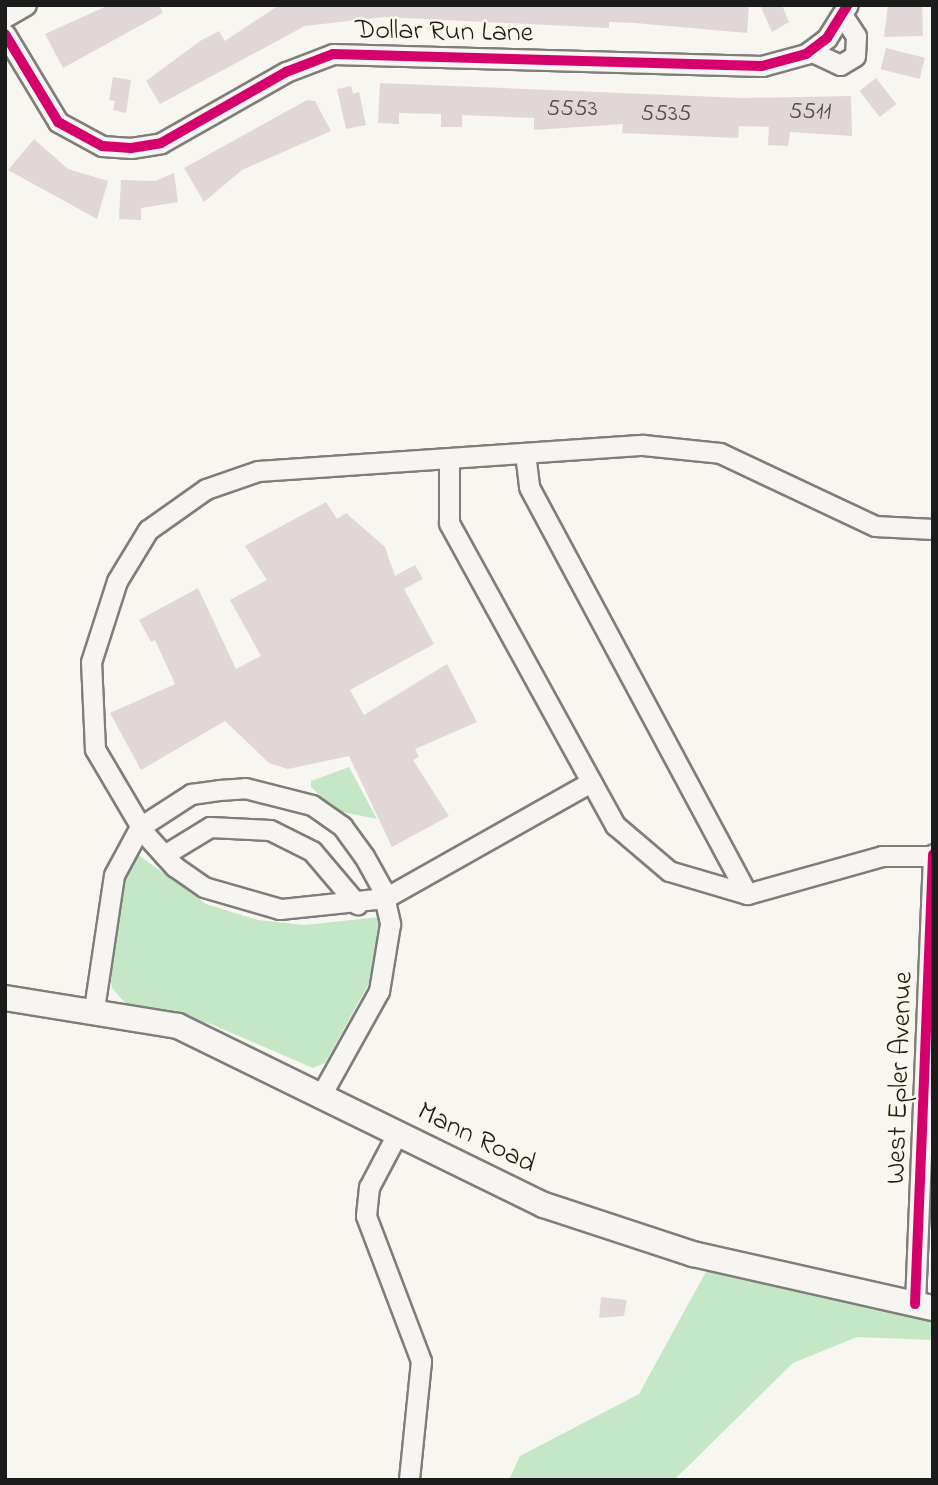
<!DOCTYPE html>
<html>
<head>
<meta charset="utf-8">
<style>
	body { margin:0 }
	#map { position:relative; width:938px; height:1485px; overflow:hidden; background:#f8f6f0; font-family:"Indie Flower",sans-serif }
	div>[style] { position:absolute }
	.green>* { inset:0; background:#c4e7c6 }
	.building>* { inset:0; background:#e2d7d8; transform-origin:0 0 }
	.roads { filter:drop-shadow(2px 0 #7f7e7b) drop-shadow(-2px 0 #7f7e7b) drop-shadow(0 2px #7f7e7b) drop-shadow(0 -2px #7f7e7b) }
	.minor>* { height:19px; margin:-9.5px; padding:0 9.5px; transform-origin:9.5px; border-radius:9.5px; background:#f6f5f1 }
	.major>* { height:24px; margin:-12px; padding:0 12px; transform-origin:12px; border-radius:12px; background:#f6f5f1 }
	.cycleway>* { height:10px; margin:-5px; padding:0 5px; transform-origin:5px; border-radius:5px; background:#d6006c }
	span { translate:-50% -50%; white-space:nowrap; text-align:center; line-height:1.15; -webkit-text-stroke:5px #fbf7ec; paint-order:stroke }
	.number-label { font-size:24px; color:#4e4b4b }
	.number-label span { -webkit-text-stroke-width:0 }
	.street-label { font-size:28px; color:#1c1c1c }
	.frame { position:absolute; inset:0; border:7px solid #1c1c1c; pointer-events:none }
</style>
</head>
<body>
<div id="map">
	<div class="green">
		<div style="clip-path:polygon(349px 767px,377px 819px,337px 811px,311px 787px,311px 781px)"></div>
		<div style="clip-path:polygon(133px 851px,206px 904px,258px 920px,305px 925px,379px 917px,373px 976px,325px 1063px,313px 1068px,211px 1024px,126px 1004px,112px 988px,109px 970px,121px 877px)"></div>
		<div style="clip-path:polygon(708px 1268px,933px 1318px,933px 1340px,857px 1337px,793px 1363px,674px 1480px,509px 1480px,520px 1456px,639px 1394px)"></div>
	</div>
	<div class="building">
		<div style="clip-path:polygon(109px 5px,159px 5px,163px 13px,63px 68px,45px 34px)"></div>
		<div style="clip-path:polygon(279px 5px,749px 5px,747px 33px,635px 23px,609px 22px,609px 28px,384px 17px,305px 26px,160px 104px,146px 81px,200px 41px,219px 31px,225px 41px)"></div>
		<div style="clip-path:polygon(760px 5px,782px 5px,789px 22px,772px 32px)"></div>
		<div style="clip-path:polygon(888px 5px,922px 5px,923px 36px,884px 37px)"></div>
		<div style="left:886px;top:48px;width:40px;height:22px;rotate:14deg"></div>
		<div style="clip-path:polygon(113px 77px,131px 80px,126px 113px,113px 110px,115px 101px,109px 100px)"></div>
		<div style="left:876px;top:78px;width:33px;height:21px;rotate:52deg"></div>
		<div style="clip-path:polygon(380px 83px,743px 98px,851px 96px,852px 136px,790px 132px,788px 146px,768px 145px,769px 127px,739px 126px,738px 138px,622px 133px,623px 124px,534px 130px,534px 118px,462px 115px,462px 127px,441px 127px,441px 114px,399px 113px,399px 124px,378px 123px)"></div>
		<div style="clip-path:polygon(351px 86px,353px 94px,359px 92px,366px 125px,346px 129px,337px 89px)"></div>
		<div style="clip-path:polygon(307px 100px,315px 101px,331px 131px,242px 170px,204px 202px,184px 168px)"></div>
		<div style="clip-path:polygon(34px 139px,68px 169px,108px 181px,97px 219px,8px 170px)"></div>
		<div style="clip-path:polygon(174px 173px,178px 202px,141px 208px,141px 220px,119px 219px,121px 180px,155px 181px)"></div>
		<div style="clip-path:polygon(326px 502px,337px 519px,346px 513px,385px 547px,395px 576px,415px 565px,423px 579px,404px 589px,434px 644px,350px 690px,364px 715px,447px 664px,477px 722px,415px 749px,419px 757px,413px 760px,449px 816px,392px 847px,349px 756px,288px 769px,269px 763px,225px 721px,141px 770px,110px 713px,175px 684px,155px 640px,151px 642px,139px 620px,198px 588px,236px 669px,261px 656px,230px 600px,267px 580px,245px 546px)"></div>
		<div style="clip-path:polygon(601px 1297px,627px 1300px,624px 1316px,599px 1318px)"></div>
	</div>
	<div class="roads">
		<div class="minor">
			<div style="left:5px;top:17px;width:24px;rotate:-30deg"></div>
			<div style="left:5px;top:34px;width:103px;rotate:58.9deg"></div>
			<div style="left:58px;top:122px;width:50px;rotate:28.6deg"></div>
			<div style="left:102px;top:146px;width:29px;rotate:4deg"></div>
			<div style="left:131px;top:148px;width:30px;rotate:-9deg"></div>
			<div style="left:161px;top:143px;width:144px;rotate:-29.6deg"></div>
			<div style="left:286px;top:72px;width:50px;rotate:-21deg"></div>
			<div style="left:333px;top:54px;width:429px;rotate:1.6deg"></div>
			<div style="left:762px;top:66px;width:46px;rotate:-15.3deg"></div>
			<div style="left:806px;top:54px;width:26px;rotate:-37deg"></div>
			<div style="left:827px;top:38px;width:39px;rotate:-58deg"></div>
			<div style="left:810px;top:51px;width:33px;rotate:25deg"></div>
			<div style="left:840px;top:65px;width:17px;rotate:-31deg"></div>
			<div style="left:855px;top:56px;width:20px;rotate:-87deg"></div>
			<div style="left:856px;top:36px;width:24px;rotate:-123deg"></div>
			<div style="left:525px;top:453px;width:34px;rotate:83deg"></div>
			<div style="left:529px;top:487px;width:462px;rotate:61.8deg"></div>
			<div style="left:449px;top:458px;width:65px;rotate:90deg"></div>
			<div style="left:449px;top:523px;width:345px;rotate:61.2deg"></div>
			<div style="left:615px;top:825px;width:71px;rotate:40.4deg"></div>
			<div style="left:669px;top:871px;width:81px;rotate:16.4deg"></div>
			<div style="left:747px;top:894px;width:140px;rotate:-15.7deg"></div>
			<div style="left:882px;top:856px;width:51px"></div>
			<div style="left:591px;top:782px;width:236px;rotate:150.6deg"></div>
			<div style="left:385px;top:898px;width:106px;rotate:174deg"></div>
			<div style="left:280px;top:909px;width:79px;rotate:-163.9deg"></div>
			<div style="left:204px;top:887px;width:35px;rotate:-145deg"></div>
			<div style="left:175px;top:867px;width:45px;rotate:-132.3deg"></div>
			<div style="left:145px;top:834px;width:99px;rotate:-120.5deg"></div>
			<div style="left:95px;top:749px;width:87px;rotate:-92.6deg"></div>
			<div style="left:91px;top:662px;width:85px;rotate:-72.2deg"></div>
			<div style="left:117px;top:581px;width:60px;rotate:-58.7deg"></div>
			<div style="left:148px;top:530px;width:71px;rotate:-35.3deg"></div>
			<div style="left:206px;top:489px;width:55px;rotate:-19.1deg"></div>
			<div style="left:258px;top:471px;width:386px;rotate:-3.9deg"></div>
			<div style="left:643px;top:445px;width:77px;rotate:5.9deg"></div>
			<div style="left:720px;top:453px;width:171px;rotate:25.2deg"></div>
			<div style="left:875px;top:526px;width:58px;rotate:3deg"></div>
			<div style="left:164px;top:855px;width:54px;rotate:-31.3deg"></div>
			<div style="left:210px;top:827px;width:60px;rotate:2.9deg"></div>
			<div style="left:270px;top:830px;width:47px;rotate:26.6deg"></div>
			<div style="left:312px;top:851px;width:70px;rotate:49.7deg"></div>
			<div style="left:94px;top:1009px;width:135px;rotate:-81.5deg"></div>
			<div style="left:114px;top:875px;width:55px;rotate:-61.6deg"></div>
			<div style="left:140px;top:827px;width:61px;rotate:-32.9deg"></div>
			<div style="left:191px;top:794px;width:28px;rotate:-8deg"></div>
			<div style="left:219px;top:790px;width:26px;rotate:-4deg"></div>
			<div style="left:245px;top:788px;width:69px;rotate:14.2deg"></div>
			<div style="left:312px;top:805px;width:37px;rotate:35deg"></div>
			<div style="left:342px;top:826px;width:37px;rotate:54deg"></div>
			<div style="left:364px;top:856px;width:37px;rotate:61deg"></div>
			<div style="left:382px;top:888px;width:37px;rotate:77deg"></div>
			<div style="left:390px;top:924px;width:68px;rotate:99.3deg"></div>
			<div style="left:379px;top:991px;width:119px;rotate:119.1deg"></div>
			<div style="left:397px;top:1134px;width:60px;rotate:117.8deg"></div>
			<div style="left:369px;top:1187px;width:29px;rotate:96deg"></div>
			<div style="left:366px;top:1216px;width:155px;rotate:69.2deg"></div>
			<div style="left:421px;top:1361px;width:120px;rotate:95.8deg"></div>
			<div style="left:915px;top:1304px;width:450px;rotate:-87.7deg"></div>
		</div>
		<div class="major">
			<div style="left:5px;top:998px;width:175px;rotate:9.2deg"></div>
			<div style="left:178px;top:1026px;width:407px;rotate:26.1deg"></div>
			<div style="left:544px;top:1205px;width:157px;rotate:18.2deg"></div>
			<div style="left:693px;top:1254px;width:246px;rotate:12.7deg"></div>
		</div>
	</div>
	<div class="cycleway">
		<div style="left:5px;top:34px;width:103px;rotate:58.9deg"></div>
		<div style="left:58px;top:122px;width:50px;rotate:28.6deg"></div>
		<div style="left:102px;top:146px;width:29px;rotate:4deg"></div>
		<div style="left:131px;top:148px;width:30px;rotate:-9deg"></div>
		<div style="left:161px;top:143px;width:144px;rotate:-29.6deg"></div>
		<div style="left:286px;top:72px;width:50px;rotate:-21deg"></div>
		<div style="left:333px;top:54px;width:429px;rotate:1.6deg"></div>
		<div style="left:762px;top:66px;width:46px;rotate:-15.3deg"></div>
		<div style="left:806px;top:54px;width:26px;rotate:-37deg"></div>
		<div style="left:827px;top:38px;width:39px;rotate:-58deg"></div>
		<div style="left:915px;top:1304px;width:450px;rotate:-87.7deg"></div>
	</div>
	<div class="number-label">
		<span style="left:572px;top:110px">5553</span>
		<span style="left:810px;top:113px">5511</span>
		<span style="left:666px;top:115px">5535</span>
	</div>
	<div class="street-label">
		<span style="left:444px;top:33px;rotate:1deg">Dollar Run Lane</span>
		<span style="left:901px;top:1078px;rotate:-88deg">West Epler Avenue</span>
		<span style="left:476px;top:1139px;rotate:26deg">Mann Road</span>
	</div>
	<div class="frame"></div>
</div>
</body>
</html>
